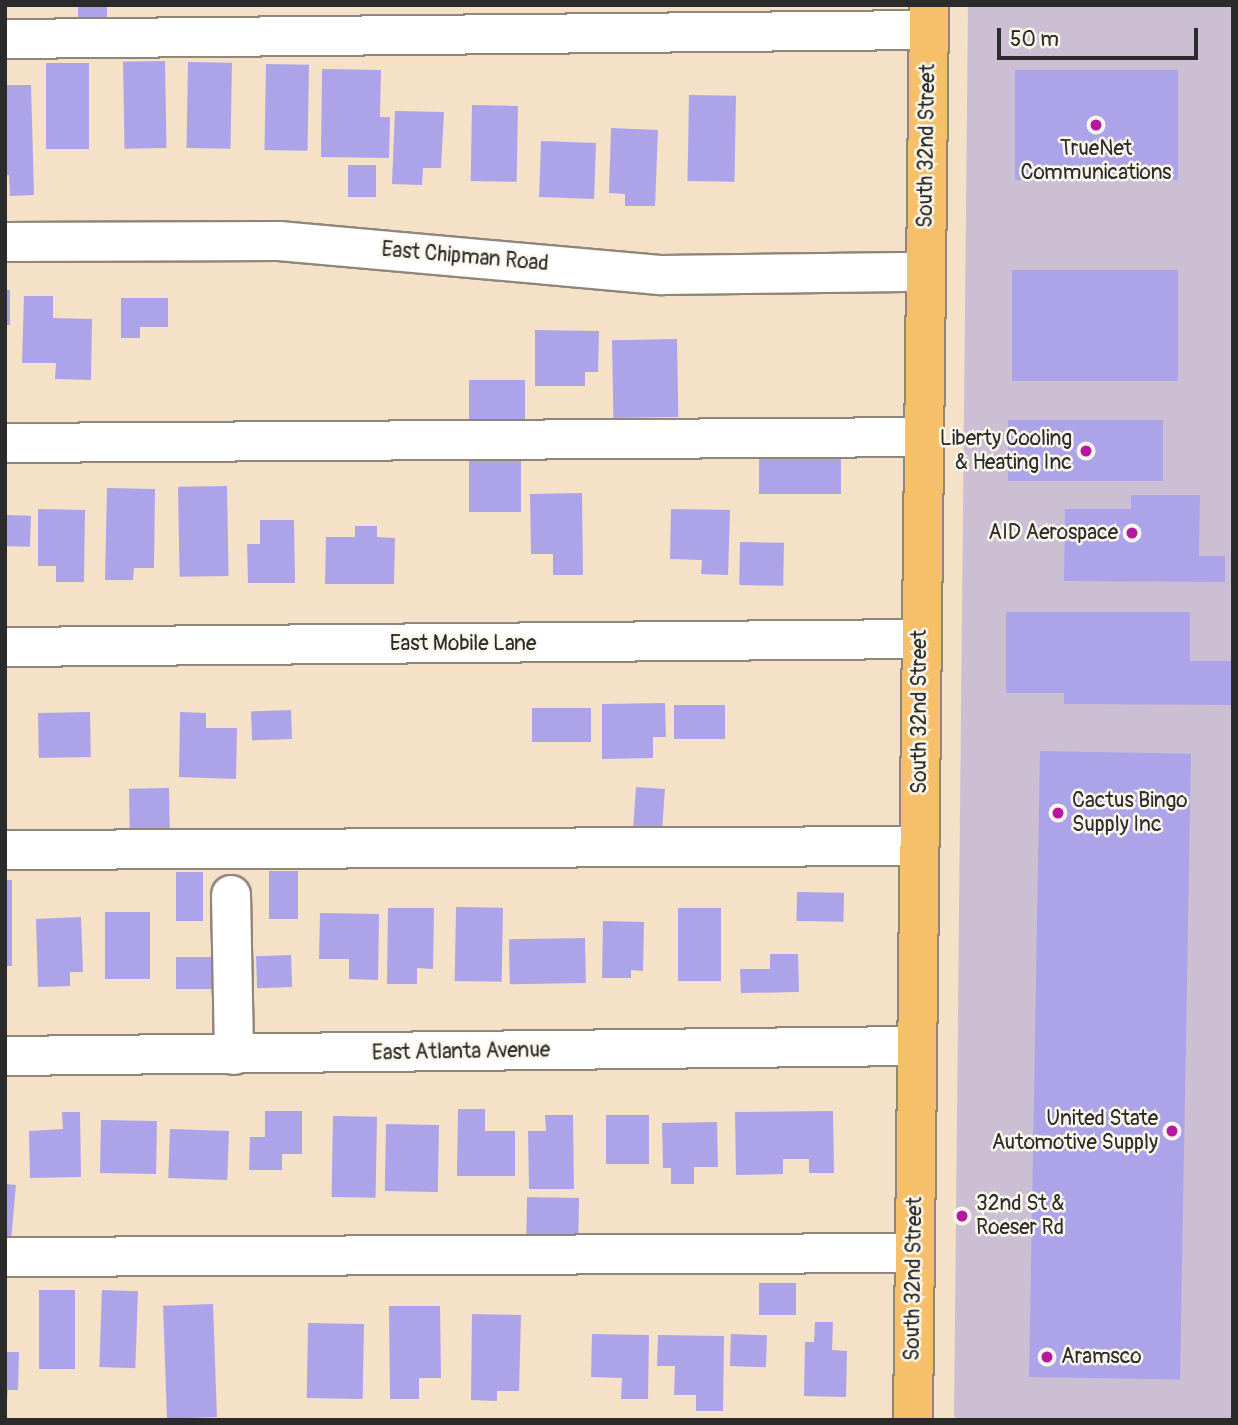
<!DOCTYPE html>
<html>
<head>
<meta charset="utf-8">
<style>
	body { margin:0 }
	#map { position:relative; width:1238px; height:1425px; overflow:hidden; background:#f5e1c8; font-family:Pangolin,sans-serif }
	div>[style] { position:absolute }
	.industrial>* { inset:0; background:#ccbfd4 }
	.building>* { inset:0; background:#ada3e9; transform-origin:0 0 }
	.roads { filter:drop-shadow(2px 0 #90867a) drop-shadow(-2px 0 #90867a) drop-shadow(0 2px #90867a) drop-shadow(0 -2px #90867a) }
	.minor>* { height:38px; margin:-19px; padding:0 19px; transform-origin:19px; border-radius:19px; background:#fff }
	.major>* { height:38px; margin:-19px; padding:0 19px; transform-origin:19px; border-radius:19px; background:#f6c06b }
	.dots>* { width:19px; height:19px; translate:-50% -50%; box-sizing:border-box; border:4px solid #fbf7ec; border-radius:50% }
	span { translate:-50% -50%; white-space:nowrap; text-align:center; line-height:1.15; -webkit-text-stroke:5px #fbf7ec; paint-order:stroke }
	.street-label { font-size:21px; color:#2b2b2b }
	.poi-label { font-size:21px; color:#2b2b2b }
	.right { translate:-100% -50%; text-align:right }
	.left { translate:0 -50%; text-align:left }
	.frame { position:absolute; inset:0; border:7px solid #2b2b2b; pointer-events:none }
	.scale { position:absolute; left:997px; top:28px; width:201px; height:32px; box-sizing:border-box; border:4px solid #2b2b2b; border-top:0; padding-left:9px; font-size:21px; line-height:24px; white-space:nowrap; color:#2b2b2b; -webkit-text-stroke:5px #fbf7ec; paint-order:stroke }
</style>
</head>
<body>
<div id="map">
	<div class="industrial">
		<div style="clip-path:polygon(968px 5px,1233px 5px,1233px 1420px,956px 1420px,954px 1415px)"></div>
	</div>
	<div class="building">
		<div style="left:78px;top:5px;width:29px;height:22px"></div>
		<div style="left:165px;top:61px;width:87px;height:42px;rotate:89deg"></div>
		<div style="left:188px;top:62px;width:44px;height:86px;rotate:1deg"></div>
		<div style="left:46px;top:63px;width:43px;height:86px"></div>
		<div style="left:266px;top:64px;width:43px;height:86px;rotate:1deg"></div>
		<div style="clip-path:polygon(322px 69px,381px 70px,380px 117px,390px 117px,389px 158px,321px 157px)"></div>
		<div style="left:1015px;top:70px;width:163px;height:110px"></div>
		<div style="clip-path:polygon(5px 85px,31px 85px,34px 195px,10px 196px,9px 175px,5px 175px)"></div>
		<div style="left:689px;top:95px;width:47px;height:86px;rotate:1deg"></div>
		<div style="left:472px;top:105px;width:46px;height:76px;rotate:1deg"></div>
		<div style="clip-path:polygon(395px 111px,444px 112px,441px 168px,423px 168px,422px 185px,392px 184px)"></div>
		<div style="clip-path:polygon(611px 128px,658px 130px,655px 206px,625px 206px,625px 194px,609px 193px)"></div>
		<div style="left:596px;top:143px;width:56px;height:55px;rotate:92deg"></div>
		<div style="left:348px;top:165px;width:28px;height:32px"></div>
		<div style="left:1012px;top:270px;width:166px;height:111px"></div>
		<div style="left:5px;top:290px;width:5px;height:35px"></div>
		<div style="clip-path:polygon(24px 296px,53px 296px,53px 318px,92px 319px,91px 380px,55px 379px,56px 363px,22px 363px)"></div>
		<div style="clip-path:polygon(121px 298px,168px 298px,168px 327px,140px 327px,140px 338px,121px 338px)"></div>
		<div style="clip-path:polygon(535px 330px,599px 331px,598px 372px,585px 372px,585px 386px,535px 386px)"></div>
		<div style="left:677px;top:339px;width:78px;height:65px;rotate:89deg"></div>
		<div style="left:469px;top:380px;width:56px;height:44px"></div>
		<div style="left:1008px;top:420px;width:155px;height:61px"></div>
		<div style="left:759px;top:450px;width:82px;height:44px"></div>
		<div style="left:521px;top:460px;width:52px;height:52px;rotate:90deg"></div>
		<div style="left:227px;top:486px;width:90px;height:49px;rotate:89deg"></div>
		<div style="clip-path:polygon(107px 488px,155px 489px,154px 568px,134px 568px,133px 580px,105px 580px)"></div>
		<div style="clip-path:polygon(582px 493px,583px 575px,553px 575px,553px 554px,531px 554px,530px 494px)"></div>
		<div style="clip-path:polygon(1131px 495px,1200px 495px,1199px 556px,1225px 556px,1225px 582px,1064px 581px,1065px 509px,1131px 509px)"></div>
		<div style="clip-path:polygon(38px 509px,85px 510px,84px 582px,56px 582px,56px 566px,38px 566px)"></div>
		<div style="clip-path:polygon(671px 509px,730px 510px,728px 575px,701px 574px,702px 560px,670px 559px)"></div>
		<div style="left:6px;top:515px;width:25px;height:31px;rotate:2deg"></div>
		<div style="clip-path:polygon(260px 520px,294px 520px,295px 583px,248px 583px,247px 544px,260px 544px)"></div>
		<div style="clip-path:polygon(355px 526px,377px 526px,377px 537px,395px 538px,394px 584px,325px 584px,326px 537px,355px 537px)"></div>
		<div style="left:740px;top:542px;width:44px;height:43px;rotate:1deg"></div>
		<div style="clip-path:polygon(1006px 612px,1190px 612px,1190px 661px,1233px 661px,1233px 705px,1064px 704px,1064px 693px,1006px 693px)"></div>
		<div style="clip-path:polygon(665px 703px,666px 737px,653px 737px,653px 758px,602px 759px,602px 704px)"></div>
		<div style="left:674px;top:705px;width:51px;height:34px"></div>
		<div style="left:532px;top:708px;width:59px;height:34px"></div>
		<div style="left:291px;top:710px;width:29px;height:40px;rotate:88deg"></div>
		<div style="left:90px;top:712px;width:45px;height:52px;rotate:89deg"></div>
		<div style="clip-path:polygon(180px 712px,206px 713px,206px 728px,237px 728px,236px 779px,179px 777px)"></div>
		<div style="left:1040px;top:751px;width:151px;height:626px;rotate:1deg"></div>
		<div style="left:636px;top:787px;width:29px;height:46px;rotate:4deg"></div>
		<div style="left:169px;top:788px;width:47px;height:40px;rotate:89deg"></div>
		<div style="left:269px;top:871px;width:29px;height:48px"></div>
		<div style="left:176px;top:872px;width:27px;height:49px"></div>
		<div style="left:5px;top:880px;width:7px;height:86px"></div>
		<div style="left:797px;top:892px;width:47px;height:29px;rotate:1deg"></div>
		<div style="left:456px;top:907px;width:47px;height:74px;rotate:1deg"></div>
		<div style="clip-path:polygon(388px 908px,434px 908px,433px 969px,417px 968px,417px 984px,387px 984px)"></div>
		<div style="left:678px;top:908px;width:43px;height:73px"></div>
		<div style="left:105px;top:912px;width:45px;height:67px"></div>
		<div style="clip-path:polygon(320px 913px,379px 914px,378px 980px,349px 979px,349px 959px,319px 959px)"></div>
		<div style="clip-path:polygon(81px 917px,83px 972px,70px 972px,70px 986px,38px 987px,36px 919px)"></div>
		<div style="clip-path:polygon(603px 921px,644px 922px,643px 971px,631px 970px,631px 978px,602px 978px)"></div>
		<div style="left:585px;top:938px;width:45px;height:76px;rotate:89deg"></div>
		<div style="clip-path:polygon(770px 954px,798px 954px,799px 992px,741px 993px,740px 969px,770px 969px)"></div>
		<div style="left:291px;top:955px;width:32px;height:35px;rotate:88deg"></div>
		<div style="left:176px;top:957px;width:37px;height:32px"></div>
		<div style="clip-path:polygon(458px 1109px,485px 1109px,485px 1131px,515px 1131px,515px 1176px,457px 1176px)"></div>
		<div style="clip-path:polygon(265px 1111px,302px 1111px,302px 1154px,282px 1154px,282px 1170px,249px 1170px,250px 1137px,265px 1137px)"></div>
		<div style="clip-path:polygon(833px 1111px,834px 1173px,809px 1173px,809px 1159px,783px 1159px,783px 1174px,736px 1175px,735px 1112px)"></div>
		<div style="clip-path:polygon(62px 1112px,80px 1112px,81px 1177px,30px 1178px,29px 1131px,63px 1129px)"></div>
		<div style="clip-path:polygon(545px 1115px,573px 1115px,574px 1189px,529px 1189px,528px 1131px,546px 1131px)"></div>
		<div style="left:606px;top:1115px;width:43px;height:49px"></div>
		<div style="left:333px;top:1116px;width:44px;height:81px;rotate:1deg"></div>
		<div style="left:101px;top:1120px;width:56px;height:53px;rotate:1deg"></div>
		<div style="clip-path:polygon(717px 1122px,718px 1167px,694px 1167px,694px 1184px,671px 1184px,671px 1168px,663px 1168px,662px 1123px)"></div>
		<div style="left:386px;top:1124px;width:53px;height:67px;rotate:1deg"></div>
		<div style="left:170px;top:1129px;width:59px;height:49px;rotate:2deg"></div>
		<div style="left:5px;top:1184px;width:11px;height:52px;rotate:5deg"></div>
		<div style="left:527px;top:1197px;width:52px;height:37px;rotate:1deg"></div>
		<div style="left:759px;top:1283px;width:37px;height:32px"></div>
		<div style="left:39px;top:1290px;width:36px;height:79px"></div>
		<div style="left:102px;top:1290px;width:36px;height:77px;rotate:2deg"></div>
		<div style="left:213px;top:1304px;width:113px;height:50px;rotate:88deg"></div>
		<div style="clip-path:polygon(389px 1306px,440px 1306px,441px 1378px,419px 1378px,419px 1399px,390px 1399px)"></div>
		<div style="clip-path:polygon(472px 1314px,521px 1315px,519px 1391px,497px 1391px,497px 1401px,471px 1400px)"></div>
		<div style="clip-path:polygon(815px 1322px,833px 1322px,832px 1350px,847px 1351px,846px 1397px,804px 1396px,805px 1342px,814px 1342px)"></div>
		<div style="left:308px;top:1323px;width:56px;height:75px;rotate:1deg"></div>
		<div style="clip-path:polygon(592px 1334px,649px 1335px,648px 1399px,621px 1399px,622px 1378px,591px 1377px)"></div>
		<div style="left:731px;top:1334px;width:36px;height:32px;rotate:2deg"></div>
		<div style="clip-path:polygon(658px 1335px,724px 1336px,723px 1411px,696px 1411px,696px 1395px,674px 1395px,675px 1366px,657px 1366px)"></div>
		<div style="clip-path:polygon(5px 1352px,19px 1352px,18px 1390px,8px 1390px,8px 1401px)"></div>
	</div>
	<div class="roads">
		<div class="minor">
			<div style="left:5px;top:39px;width:924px;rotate:-0.56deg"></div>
			<div style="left:5px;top:242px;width:274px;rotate:-0.2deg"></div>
			<div style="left:279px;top:241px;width:385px;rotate:5.1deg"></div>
			<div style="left:662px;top:275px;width:263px;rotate:-0.7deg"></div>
			<div style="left:5px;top:443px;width:918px;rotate:-0.37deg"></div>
			<div style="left:5px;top:647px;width:915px;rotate:-0.5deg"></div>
			<div style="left:5px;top:850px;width:914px;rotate:-0.25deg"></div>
			<div style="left:231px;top:895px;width:160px;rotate:88.9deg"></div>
			<div style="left:5px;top:1056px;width:912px;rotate:-0.63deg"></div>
			<div style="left:5px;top:1257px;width:909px;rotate:-0.25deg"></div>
		</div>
		<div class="major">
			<div style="left:913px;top:1420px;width:1415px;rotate:-89.35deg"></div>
		</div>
	</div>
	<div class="dots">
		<div style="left:1096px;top:125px;background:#b5179e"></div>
		<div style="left:1086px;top:451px;background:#b5179e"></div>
		<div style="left:1132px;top:533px;background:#b5179e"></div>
		<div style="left:1058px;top:813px;background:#b5179e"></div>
		<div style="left:1172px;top:1131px;background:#b5179e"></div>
		<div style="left:962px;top:1216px;background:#b5179e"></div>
		<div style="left:1047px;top:1357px;background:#b5179e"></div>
	</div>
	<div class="street-label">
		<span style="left:927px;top:146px;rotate:-89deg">South 32nd Street</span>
		<span style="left:465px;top:257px;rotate:5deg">East Chipman Road</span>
		<span style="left:463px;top:644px">East Mobile Lane</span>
		<span style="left:920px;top:712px;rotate:-90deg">South 32nd Street</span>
		<span style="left:461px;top:1052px;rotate:-1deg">East Atlanta Avenue</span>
		<span style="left:914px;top:1279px;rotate:-89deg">South 32nd Street</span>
	</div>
	<div class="poi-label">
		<span style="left:1096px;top:161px">TrueNet<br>Communications</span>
		<span class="right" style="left:1072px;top:451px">Liberty Cooling<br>&amp; Heating Inc</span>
		<span class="right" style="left:1118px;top:533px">AID Aerospace</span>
		<span class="left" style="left:1072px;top:813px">Cactus Bingo<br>Supply Inc</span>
		<span class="right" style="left:1158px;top:1131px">United State<br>Automotive Supply</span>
		<span class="left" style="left:976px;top:1216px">32nd St &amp;<br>Roeser Rd</span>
		<span class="left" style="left:1061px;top:1357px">Aramsco</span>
	</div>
	<div class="frame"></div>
	<div class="scale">50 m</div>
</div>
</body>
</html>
